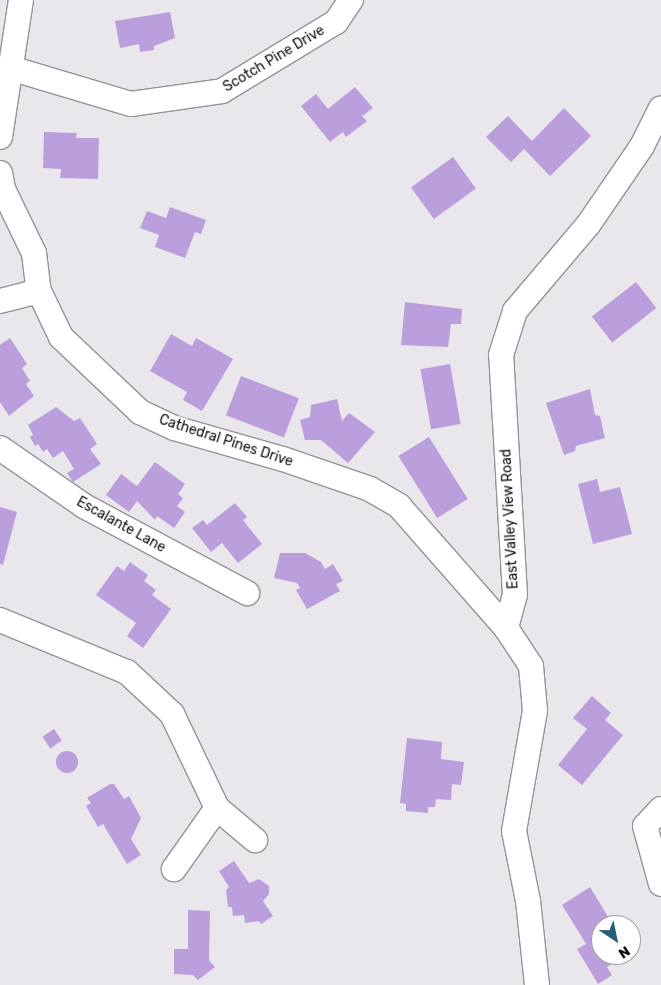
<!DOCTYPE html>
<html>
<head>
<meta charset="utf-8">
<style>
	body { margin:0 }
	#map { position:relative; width:661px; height:985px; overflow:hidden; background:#e9e7ec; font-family:Rubik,sans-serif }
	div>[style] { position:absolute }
	.building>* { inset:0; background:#bb9fdd; transform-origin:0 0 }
	.round { border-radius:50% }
	.roads { filter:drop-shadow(1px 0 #959397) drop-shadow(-1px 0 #959397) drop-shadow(0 1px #959397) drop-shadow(0 -1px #959397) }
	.minor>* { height:24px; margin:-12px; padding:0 12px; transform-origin:12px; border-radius:12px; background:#fff }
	span { translate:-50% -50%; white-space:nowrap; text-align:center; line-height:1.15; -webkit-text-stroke:4.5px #fff; paint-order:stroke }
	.street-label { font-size:14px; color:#101011 }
	.north { position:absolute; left:591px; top:915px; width:50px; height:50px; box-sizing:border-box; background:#fff; border:1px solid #9f9fa0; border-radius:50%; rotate:146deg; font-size:14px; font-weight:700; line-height:20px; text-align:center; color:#101011 }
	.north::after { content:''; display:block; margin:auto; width:18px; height:22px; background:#265e78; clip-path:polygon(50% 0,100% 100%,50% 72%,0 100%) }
</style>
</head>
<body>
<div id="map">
	<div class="building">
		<div style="clip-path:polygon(170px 12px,175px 38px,154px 46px,154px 50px,140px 52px,139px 44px,120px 48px,115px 21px)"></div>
		<div style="clip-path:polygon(355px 87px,373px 108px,362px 116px,367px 121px,346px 137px,343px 132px,330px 142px,301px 106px,316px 94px,328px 109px)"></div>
		<div style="clip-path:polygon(564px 108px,591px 136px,550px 176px,524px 149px,511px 162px,486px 137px,508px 116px,532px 141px)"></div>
		<div style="clip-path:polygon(44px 132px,77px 133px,76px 138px,99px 138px,98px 179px,60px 178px,61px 169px,43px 168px)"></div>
		<div style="left:453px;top:157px;width:39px;height:52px;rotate:54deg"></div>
		<div style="clip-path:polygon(170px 207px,206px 220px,201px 234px,195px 232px,185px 258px,155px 247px,159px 235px,140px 228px,147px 211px,166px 218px)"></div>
		<div style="left:636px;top:282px;width:33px;height:56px;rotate:52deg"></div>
		<div style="clip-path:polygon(405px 302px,462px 309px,461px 324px,451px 324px,448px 347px,401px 345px)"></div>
		<div style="clip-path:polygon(171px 334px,192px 346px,196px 338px,233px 359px,202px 411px,183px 400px,187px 392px,150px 371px)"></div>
		<div style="clip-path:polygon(10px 338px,27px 364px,22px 368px,30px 381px,26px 384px,34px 396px,9px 416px,0 402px,0 345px)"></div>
		<div style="left:450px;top:364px;width:61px;height:30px;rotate:80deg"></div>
		<div style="left:241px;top:376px;width:62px;height:42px;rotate:21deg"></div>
		<div style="clip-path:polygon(590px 389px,595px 415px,600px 416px,605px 438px,576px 446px,575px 451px,564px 455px,546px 403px)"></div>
		<div style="clip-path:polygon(337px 399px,342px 421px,349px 413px,375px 432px,348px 463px,321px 440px,305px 440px,300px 420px,310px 417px,311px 405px)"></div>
		<div style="clip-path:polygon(56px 407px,74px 421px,80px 418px,97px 444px,90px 449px,101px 464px,73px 482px,67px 473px,74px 469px,63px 451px,53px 458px,47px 449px,43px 452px,38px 444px,35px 446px,30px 437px,33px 435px,28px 425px)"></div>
		<div style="left:429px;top:437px;width:73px;height:36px;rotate:58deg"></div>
		<div style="clip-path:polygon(155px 462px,185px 484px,178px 494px,183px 498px,177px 506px,185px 512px,174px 528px,157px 516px,155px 520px,137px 501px,129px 512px,106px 495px,121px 474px,137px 486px)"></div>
		<div style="clip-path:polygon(597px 479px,600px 492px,620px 487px,632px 534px,593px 544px,578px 484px)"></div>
		<div style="clip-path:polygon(235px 503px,247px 517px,243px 520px,262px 544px,238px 563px,222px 543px,211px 552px,192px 528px,203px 520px,207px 525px)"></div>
		<div style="clip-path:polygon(0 507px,17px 512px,3px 565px,0 564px)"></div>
		<div style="clip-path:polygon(280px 553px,305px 553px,321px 562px,325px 569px,333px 564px,343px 581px,336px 584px,340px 591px,307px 609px,296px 590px,300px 588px,297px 583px,274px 578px)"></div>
		<div style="clip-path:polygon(130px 562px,148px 575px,144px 581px,156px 590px,152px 595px,171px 609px,143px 648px,127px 636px,136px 623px,96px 595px,117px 566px,124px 571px)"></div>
		<div style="clip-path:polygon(592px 696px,611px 713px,605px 720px,623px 735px,582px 785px,558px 765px,587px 729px,573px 718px)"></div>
		<div style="left:54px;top:729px;width:14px;height:14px;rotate:56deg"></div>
		<div style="clip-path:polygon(407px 738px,442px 742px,441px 759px,464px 762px,461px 785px,452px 784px,451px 800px,436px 799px,435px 807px,428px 807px,428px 813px,406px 811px,406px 804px,400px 803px)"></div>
		<div class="round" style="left:56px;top:751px;width:22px;height:22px"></div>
		<div style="clip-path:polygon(110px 784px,114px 784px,124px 799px,129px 796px,141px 818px,131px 839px,141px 855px,127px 864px,103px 824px,98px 827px,86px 806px,91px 803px,87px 798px)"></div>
		<div style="clip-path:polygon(234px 861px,249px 883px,259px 879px,269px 886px,269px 894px,263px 901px,273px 916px,261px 924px,259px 921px,245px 923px,244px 915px,233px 916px,232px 907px,228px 907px,226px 890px,229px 887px,219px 871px)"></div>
		<div style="clip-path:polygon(590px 887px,613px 925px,601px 925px,601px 955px,626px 955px,607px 967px,612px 975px,598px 984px,577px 949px,586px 944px,562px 905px)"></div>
		<div style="clip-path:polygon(188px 910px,210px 911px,209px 960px,215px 967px,198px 980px,193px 975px,174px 974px,174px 949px,188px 949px)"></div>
	</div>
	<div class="roads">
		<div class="minor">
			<div style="left:10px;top:68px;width:126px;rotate:16.6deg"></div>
			<div style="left:131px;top:104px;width:92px;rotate:-8.1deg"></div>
			<div style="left:222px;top:91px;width:133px;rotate:-31.2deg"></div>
			<div style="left:336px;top:22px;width:27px;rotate:-56deg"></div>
			<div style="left:0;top:137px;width:139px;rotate:-81.3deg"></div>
			<div style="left:0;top:173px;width:16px;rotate:79deg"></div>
			<div style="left:3px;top:189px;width:71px;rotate:64.2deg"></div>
			<div style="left:34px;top:253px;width:38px;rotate:83deg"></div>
			<div style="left:39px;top:291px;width:51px;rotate:64.4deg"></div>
			<div style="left:61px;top:337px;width:109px;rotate:43.5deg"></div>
			<div style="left:140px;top:412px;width:38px;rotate:25deg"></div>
			<div style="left:174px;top:428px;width:113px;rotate:15.9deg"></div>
			<div style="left:283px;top:459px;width:92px;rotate:19deg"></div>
			<div style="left:370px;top:489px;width:34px;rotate:30deg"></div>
			<div style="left:399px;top:506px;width:162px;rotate:48.7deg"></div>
			<div style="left:0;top:301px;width:40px;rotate:-14.4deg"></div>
			<div style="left:0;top:448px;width:102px;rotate:34.6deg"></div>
			<div style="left:84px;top:506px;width:185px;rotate:28.1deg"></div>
			<div style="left:0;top:620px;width:137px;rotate:22.3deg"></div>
			<div style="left:127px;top:672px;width:62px;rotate:43deg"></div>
			<div style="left:172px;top:714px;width:104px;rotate:64.4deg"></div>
			<div style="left:217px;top:808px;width:75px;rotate:125.2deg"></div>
			<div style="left:217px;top:808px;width:50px;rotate:40.1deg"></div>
			<div style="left:661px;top:809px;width:23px;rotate:133deg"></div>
			<div style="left:645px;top:826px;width:60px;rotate:74.6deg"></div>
			<div style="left:537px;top:985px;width:84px;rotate:-96.1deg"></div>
			<div style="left:528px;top:901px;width:71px;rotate:-101.3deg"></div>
			<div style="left:514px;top:831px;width:122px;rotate:-80.1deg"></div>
			<div style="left:535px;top:711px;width:45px;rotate:-95.1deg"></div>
			<div style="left:531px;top:666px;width:45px;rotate:-123.3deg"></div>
			<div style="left:506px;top:628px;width:34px;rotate:-75deg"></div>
			<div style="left:515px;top:595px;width:240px;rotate:-93.3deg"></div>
			<div style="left:501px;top:355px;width:46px;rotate:-72.3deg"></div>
			<div style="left:515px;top:311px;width:113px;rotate:-49.7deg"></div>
			<div style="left:588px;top:225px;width:96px;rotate:-55.6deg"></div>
			<div style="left:642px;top:146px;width:42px;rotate:-63.4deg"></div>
		</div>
	</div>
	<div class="street-label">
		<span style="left:274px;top:59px;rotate:-31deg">Scotch Pine Drive</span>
		<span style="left:226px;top:441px;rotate:18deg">Cathedral Pines Drive</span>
		<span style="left:510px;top:519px;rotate:-93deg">East Valley View Road</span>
		<span style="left:121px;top:525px;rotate:29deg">Escalante Lane</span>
	</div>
	<div class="north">N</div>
</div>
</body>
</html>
